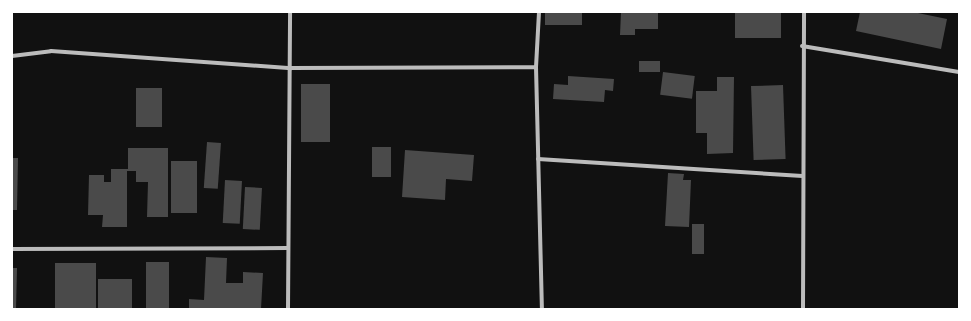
<!DOCTYPE html>
<html>
<head>
<meta charset="utf-8">
<style>
	body { margin:0 }
	#map { position:relative; width:971px; height:321px; overflow:hidden; background:#111; font-family:"Sofia Sans Condensed",sans-serif }
	div>[style] { position:absolute }
	.building>* { inset:0; background:#4a4a4a; transform-origin:0 0 }
	.minor>* { height:4px; margin:-2px; padding:0 2px; transform-origin:2px; border-radius:2px; background:#bcbcbc }
	span { translate:-50% -50%; white-space:nowrap; text-align:center; line-height:1.15; -webkit-text-stroke:3.5px #fff; paint-order:stroke }
	.frame { position:absolute; inset:0; border:13px solid #fff; pointer-events:none }
</style>
</head>
<body>
<div id="map">
	<div class="building">
		<div style="left:545px;top:12px;width:37px;height:13px"></div>
		<div style="clip-path:polygon(621px 12px,658px 12px,658px 29px,635px 29px,635px 35px,620px 35px)"></div>
		<div style="left:735px;top:12px;width:46px;height:26px"></div>
		<div style="clip-path:polygon(860px 12px,913px 12px,947px 19px,941px 49px,856px 31px)"></div>
		<div style="left:639px;top:61px;width:21px;height:11px"></div>
		<div style="left:663px;top:72px;width:32px;height:23px;rotate:7deg"></div>
		<div style="clip-path:polygon(568px 76px,614px 79px,613px 91px,605px 90px,604px 102px,553px 99px,554px 84px,568px 85px)"></div>
		<div style="clip-path:polygon(717px 77px,734px 77px,733px 153px,707px 154px,707px 133px,696px 133px,696px 91px,717px 91px)"></div>
		<div style="left:301px;top:84px;width:29px;height:58px"></div>
		<div style="left:783px;top:85px;width:74px;height:32px;rotate:88deg"></div>
		<div style="left:162px;top:88px;width:39px;height:26px;rotate:90deg"></div>
		<div style="left:207px;top:142px;width:14px;height:46px;rotate:4deg"></div>
		<div style="left:372px;top:147px;width:19px;height:30px"></div>
		<div style="clip-path:polygon(128px 148px,168px 148px,168px 217px,147px 217px,148px 182px,136px 182px,136px 171px,127px 171px,127px 227px,102px 227px,103px 215px,88px 215px,89px 175px,104px 175px,104px 182px,111px 182px,111px 169px,128px 169px)"></div>
		<div style="clip-path:polygon(405px 150px,474px 155px,472px 181px,446px 179px,445px 200px,402px 197px)"></div>
		<div style="clip-path:polygon(12px 158px,18px 158px,17px 210px,12px 210px)"></div>
		<div style="left:171px;top:161px;width:26px;height:52px"></div>
		<div style="clip-path:polygon(668px 173px,684px 174px,683px 180px,691px 180px,689px 227px,665px 226px)"></div>
		<div style="left:225px;top:180px;width:17px;height:43px;rotate:3deg"></div>
		<div style="left:245px;top:187px;width:17px;height:42px;rotate:3deg"></div>
		<div style="left:692px;top:224px;width:12px;height:30px"></div>
		<div style="clip-path:polygon(206px 257px,227px 258px,226px 283px,243px 283px,243px 272px,263px 273px,261px 309px,189px 309px,189px 299px,204px 300px)"></div>
		<div style="left:146px;top:262px;width:23px;height:47px"></div>
		<div style="left:55px;top:263px;width:41px;height:46px"></div>
		<div style="clip-path:polygon(12px 268px,17px 268px,16px 309px,12px 309px)"></div>
		<div style="left:98px;top:279px;width:34px;height:30px"></div>
	</div>
	<div class="minor">
		<div style="left:539px;top:12px;width:55px;rotate:93.1deg"></div>
		<div style="left:536px;top:67px;width:242px;rotate:88.6deg"></div>
		<div style="left:802px;top:46px;width:159px;rotate:9.4deg"></div>
		<div style="left:12px;top:56px;width:39px;rotate:-7deg"></div>
		<div style="left:51px;top:51px;width:241px;rotate:4.1deg"></div>
		<div style="left:291px;top:68px;width:245px;rotate:-0.2deg"></div>
		<div style="left:538px;top:159px;width:265px;rotate:3.7deg"></div>
		<div style="left:12px;top:249px;width:276px;rotate:-0.2deg"></div>
		<div style="left:288px;top:309px;width:297px;rotate:-89.6deg"></div>
		<div style="left:803px;top:309px;width:297px;rotate:-89.8deg"></div>
	</div>
	<div class="frame"></div>
</div>
</body>
</html>
